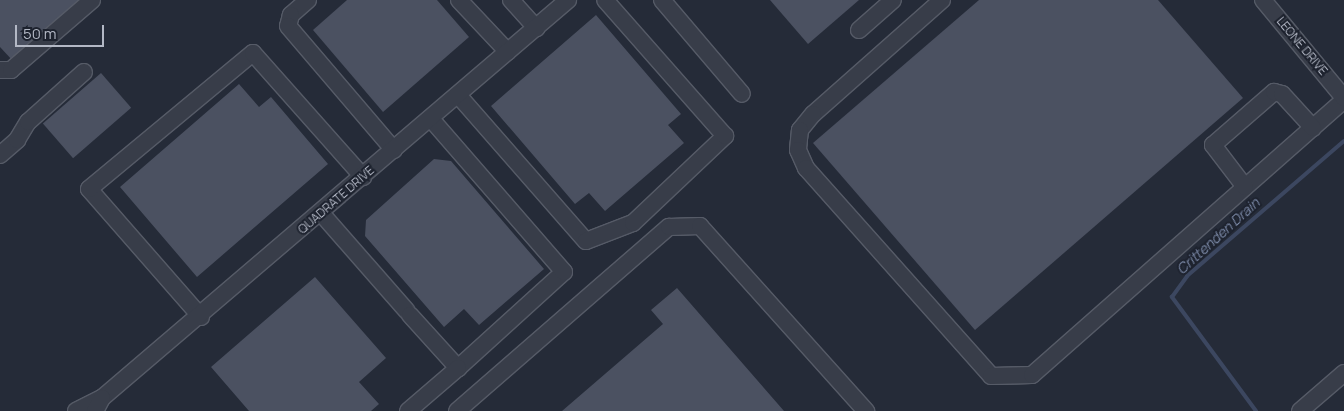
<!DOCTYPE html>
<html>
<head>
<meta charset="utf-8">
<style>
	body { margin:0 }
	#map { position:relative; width:1344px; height:411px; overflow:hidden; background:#252b38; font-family:Manrope,sans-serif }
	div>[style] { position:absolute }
	.stream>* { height:4px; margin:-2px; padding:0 2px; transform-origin:2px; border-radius:2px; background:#3c4760 }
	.building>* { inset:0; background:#4b5161; transform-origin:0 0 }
	.roads { filter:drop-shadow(1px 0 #565b67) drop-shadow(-1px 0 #565b67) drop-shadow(0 1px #565b67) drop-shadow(0 -1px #565b67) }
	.minor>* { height:16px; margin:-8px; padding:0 8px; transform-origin:8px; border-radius:8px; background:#383d49 }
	span { translate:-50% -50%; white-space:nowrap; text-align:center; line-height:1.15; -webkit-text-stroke:4px #1d222e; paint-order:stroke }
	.street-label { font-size:12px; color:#b3b8c5 }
	.water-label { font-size:14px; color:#7e8caa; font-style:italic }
	.scale { position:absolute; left:15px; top:25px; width:89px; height:22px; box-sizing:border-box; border:2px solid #b3b8c5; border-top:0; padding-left:6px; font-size:15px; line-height:18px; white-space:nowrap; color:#b3b8c5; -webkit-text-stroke:4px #1d222e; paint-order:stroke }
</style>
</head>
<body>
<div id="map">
	<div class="stream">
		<div style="left:1256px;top:411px;width:142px;rotate:-126.4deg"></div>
		<div style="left:1172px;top:297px;width:26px;rotate:-54deg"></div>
		<div style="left:1187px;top:276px;width:207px;rotate:-40.7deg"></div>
	</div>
	<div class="building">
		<div style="clip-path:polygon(0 0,83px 0,13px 61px,0 47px)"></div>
		<div style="clip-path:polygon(347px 0,437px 0,469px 37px,383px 112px,313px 30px)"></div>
		<div style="clip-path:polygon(770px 0,859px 0,808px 44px)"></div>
		<div style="clip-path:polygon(979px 0,1158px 0,1243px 98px,975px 330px,813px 143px)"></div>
		<div style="clip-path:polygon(596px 15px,681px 114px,668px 125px,684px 143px,605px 211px,589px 193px,575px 204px,491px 106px)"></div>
		<div style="left:101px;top:73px;width:46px;height:77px;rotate:49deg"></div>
		<div style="clip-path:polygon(239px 84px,259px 107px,271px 97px,328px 164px,197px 277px,120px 187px)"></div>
		<div style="clip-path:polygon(434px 159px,451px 161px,544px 269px,479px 325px,464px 309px,444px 327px,365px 236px,366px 220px)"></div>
		<div style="clip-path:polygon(315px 277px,386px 358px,359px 382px,379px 404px,371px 411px,249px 411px,211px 367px)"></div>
		<div style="clip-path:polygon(677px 288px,784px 411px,562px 411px,663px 324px,651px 310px)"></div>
	</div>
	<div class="roads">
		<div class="minor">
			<div style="left:308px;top:0;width:23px;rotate:139deg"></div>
			<div style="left:291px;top:15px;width:11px;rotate:105deg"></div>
			<div style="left:288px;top:26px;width:163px;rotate:49.5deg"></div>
			<div style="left:459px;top:0;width:71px;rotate:46.7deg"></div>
			<div style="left:511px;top:0;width:38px;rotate:48deg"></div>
			<div style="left:662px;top:0;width:123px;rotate:49.6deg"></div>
			<div style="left:942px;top:0;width:172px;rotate:138.5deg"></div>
			<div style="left:813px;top:114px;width:21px;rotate:129deg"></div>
			<div style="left:800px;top:130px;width:20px;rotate:96deg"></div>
			<div style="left:798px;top:150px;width:20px;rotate:66deg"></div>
			<div style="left:806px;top:168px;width:278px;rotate:48.3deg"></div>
			<div style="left:991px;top:376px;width:41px;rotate:-1.4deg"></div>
			<div style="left:1032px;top:375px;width:416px;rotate:-41.4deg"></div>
			<div style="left:1263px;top:0;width:127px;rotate:50.4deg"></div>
			<div style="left:859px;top:30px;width:45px;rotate:-41.4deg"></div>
			<div style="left:0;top:70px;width:11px"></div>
			<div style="left:11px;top:70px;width:107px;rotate:-40.8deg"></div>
			<div style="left:458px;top:95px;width:194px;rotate:48.8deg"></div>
			<div style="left:586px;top:241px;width:50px;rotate:-21deg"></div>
			<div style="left:633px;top:223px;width:127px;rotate:-43.4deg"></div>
			<div style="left:725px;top:136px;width:181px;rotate:-131.4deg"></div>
			<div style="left:0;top:155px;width:23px;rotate:-41deg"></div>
			<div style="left:17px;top:140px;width:21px;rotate:-59deg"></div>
			<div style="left:28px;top:122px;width:75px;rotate:-41.8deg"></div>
			<div style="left:1245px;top:187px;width:53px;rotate:-127.3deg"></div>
			<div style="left:1213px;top:145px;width:81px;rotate:-41deg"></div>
			<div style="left:1274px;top:92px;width:8px;rotate:14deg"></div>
			<div style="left:1282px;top:94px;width:46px;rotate:47.6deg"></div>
			<div style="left:321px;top:213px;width:129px;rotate:48.8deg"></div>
			<div style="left:410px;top:315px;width:72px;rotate:47.8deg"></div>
			<div style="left:458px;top:368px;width:143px;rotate:-42.2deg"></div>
			<div style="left:564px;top:272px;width:203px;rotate:-131deg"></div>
			<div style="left:201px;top:317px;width:170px;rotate:-131.2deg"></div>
			<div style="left:89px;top:189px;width:213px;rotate:-39.7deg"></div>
			<div style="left:253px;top:53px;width:166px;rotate:48.4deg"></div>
			<div style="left:102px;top:398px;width:613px;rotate:-40.5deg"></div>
			<div style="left:76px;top:411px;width:29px;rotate:-27deg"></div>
			<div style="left:102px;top:398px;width:15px;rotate:118deg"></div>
			<div style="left:408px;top:411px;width:66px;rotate:-40.7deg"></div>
			<div style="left:457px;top:411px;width:281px;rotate:-41deg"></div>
			<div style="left:669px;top:227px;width:31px;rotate:-2deg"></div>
			<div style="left:700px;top:226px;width:249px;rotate:48.1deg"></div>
			<div style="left:1300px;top:411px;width:58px;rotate:-40.8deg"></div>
		</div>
	</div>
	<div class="street-label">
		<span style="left:1302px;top:46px;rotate:50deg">LEONE DRIVE</span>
		<span style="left:336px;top:200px;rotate:-41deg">QUADRATE DRIVE</span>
	</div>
	<div class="water-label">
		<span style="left:1218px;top:236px;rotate:-42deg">Crittenden Drain</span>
	</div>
	<div class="scale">50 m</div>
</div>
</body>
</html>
